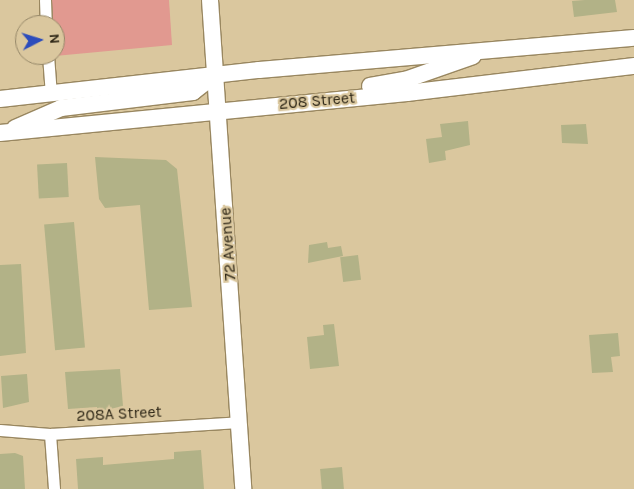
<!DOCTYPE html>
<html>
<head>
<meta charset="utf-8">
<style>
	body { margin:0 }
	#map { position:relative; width:634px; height:489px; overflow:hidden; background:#dac79e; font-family:Karla,sans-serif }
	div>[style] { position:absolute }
	.green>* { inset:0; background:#e19990 }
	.building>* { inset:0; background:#b2b287; transform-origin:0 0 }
	.roads { filter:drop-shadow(1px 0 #998760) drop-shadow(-1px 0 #998760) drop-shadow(0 1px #998760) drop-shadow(0 -1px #998760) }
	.street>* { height:11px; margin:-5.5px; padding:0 5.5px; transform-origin:5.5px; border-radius:5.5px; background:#fff }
	.secondary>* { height:16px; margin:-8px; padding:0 8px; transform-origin:8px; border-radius:8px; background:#fff }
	span { translate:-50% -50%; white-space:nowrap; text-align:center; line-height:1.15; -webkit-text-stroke:4.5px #dac79e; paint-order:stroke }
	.street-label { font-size:16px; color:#2d2616 }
	.north { position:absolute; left:15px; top:15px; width:50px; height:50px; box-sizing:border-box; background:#dac79e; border:1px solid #958768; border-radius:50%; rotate:85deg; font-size:14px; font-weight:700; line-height:20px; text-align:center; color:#2d2616 }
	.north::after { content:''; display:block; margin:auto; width:18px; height:22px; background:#2c4cbc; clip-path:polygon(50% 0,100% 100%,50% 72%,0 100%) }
</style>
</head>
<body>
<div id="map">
	<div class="green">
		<div style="clip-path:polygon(50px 0,169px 0,172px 45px,55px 56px)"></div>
	</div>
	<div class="building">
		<div style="clip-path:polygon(585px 0,615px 0,617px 12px,574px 17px,572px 1px)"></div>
		<div style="clip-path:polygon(468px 121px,470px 145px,445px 151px,446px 160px,429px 163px,426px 139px,442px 137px,440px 124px)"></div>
		<div style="clip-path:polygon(586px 124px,588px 144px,562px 143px,561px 125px)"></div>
		<div style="clip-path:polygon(95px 157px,166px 160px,177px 169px,192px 307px,149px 310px,140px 205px,105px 208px,99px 199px)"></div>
		<div style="left:67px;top:163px;width:34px;height:30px;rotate:87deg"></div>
		<div style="left:74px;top:222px;width:126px;height:30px;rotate:85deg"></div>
		<div style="clip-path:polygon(327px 242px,328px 248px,341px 246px,343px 256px,308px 263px,309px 245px)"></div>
		<div style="left:358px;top:255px;width:25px;height:18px;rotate:83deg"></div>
		<div style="clip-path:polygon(21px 264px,26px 353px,0 356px,0 265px)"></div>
		<div style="clip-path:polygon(334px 324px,339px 366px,310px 369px,307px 337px,324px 335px,323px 325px)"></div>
		<div style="clip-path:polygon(618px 333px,620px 356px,611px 357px,613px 372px,592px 373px,589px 335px)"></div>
		<div style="clip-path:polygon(120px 369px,123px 406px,97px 412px,97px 407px,68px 409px,65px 372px)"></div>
		<div style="clip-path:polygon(27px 374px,29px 402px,3px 408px,1px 376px)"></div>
		<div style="clip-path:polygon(201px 450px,204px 489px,78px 489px,76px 459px,103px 457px,103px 465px,174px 459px,174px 452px)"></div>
		<div style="clip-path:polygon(15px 453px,23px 456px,25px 489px,0 489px,0 454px)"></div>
		<div style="left:342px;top:467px;width:22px;height:22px;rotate:85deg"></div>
	</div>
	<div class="roads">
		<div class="street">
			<div style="left:45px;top:0;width:25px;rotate:88deg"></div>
			<div style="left:48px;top:55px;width:40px;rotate:85.7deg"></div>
			<div style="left:0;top:430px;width:50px;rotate:4.6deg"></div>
			<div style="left:50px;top:434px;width:189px;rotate:-3.6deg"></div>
			<div style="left:50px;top:434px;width:55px;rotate:85.8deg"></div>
		</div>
		<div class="secondary">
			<div style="left:210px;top:0;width:490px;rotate:86.1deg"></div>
			<div style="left:370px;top:86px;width:36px;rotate:-10deg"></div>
			<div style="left:405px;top:80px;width:72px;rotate:-19.4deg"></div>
			<div style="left:0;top:99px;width:261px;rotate:-6.4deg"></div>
			<div style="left:259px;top:70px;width:376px;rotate:-4.9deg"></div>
			<div style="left:15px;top:128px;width:50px;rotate:-23.5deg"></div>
			<div style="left:61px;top:108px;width:133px;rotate:-6.9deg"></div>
			<div style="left:193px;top:92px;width:29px;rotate:-38deg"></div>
			<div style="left:0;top:133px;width:409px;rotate:-5.6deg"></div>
			<div style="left:407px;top:93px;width:229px;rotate:-6.8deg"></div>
		</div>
	</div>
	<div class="street-label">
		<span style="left:317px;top:101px;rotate:-5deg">208 Street</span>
		<span style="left:228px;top:244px;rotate:-94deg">72 Avenue</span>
		<span style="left:119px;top:414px;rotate:-3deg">208A Street</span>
	</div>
	<div class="north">N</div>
</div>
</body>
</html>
